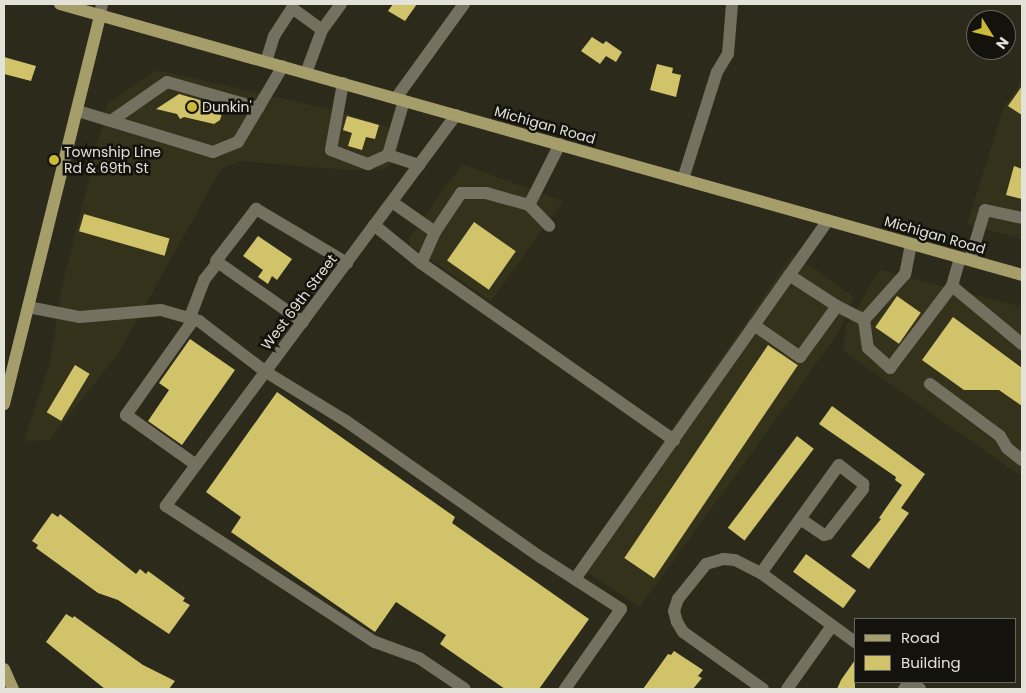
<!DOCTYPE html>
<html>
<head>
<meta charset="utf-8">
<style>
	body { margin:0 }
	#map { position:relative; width:1026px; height:693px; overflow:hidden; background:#2c2a1b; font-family:Poppins,sans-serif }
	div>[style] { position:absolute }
	.built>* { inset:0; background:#35321c }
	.building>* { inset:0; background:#d1c36a; transform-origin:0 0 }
	.minor>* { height:12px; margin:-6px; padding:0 6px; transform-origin:6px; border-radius:6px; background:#747160 }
	.major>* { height:12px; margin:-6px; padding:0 6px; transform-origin:6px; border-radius:6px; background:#a69e6a }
	.dots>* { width:14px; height:14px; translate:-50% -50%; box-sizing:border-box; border:2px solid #13120c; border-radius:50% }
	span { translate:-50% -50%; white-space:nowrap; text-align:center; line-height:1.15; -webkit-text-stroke:5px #13120c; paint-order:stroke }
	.poi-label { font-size:14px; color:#e3e2d9 }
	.left { translate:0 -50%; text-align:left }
	.street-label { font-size:14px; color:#e3e2d9 }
	.frame { position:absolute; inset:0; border:5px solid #e3e2d9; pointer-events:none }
	.legend { position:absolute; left:854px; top:618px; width:162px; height:65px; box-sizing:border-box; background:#13120c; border:1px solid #66655e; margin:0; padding:6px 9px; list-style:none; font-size:15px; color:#e3e2d9 }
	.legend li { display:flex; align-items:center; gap:10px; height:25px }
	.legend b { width:25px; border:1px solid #66655e }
	.north { position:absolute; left:966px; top:10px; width:50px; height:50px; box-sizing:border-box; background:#13120c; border:1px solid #66655e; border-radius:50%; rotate:126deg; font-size:14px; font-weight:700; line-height:20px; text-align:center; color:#e3e2d9 }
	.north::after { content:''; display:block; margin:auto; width:18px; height:22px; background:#ccb938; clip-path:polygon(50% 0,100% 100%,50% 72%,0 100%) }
</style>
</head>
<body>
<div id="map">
	<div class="built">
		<div style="clip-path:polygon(157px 70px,329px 109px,388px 127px,400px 135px,395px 163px,382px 169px,348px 170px,241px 161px,221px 169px,118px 354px,49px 440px,24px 441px,50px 363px,62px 286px,108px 103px)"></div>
		<div style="clip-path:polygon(1022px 81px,1022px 239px,967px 224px,1004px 107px)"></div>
		<div style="clip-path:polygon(462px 164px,563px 201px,491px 301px,410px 245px,410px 237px)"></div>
		<div style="clip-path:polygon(793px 254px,854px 297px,837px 335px,640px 607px,577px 566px)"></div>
		<div style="clip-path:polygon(880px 270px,1022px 307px,1022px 477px,843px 351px,846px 326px)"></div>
	</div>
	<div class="building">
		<div style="clip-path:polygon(393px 4px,417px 4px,405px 21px,388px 11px)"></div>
		<div style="clip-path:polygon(592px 37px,603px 44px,606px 41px,622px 52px,616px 62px,606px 56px,600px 64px,581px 51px)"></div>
		<div style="clip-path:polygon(4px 57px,36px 66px,31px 81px,4px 74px)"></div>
		<div style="clip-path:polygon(657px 64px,673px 68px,672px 73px,681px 75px,676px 97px,650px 90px)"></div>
		<div style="clip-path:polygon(1022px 86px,1022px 115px,1008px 106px)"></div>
		<div style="clip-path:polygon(179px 94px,224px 107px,220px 120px,214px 124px,184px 117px,180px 119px,177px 114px,156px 109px)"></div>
		<div style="clip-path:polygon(347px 116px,379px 125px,375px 139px,366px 137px,362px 150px,348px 146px,352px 133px,343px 130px)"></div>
		<div style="clip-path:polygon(1014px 166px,1022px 169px,1022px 199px,1006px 195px)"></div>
		<div style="left:84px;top:214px;width:89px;height:18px;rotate:16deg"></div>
		<div style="left:474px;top:222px;width:51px;height:47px;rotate:35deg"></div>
		<div style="clip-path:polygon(258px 236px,292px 259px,277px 280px,272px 276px,268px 284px,258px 277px,263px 270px,243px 256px)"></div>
		<div style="left:897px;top:296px;width:29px;height:38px;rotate:35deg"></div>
		<div style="clip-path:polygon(953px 317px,1022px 368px,1022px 406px,999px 390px,964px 390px,922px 360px)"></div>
		<div style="clip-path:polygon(190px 339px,235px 370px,182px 445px,148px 421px,169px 390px,159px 383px)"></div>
		<div style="left:768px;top:345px;width:36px;height:257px;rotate:34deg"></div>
		<div style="left:75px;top:365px;width:17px;height:55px;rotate:31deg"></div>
		<div style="clip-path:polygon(277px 392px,455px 517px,452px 523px,589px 619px,539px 689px,505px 689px,440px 644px,446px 635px,396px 602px,375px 632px,231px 532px,241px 517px,206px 492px)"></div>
		<div style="clip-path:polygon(832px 406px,925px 474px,901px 508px,909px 513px,869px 569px,851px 556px,881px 519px,879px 518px,902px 485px,895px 480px,896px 477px,819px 424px)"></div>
		<div style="left:797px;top:436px;width:21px;height:115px;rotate:37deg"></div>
		<div style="clip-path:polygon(52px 513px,58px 517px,60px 514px,136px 574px,140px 569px,146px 574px,148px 571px,185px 598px,183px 601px,190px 605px,169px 634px,118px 600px,98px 593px,36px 548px,38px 545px,32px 541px)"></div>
		<div style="left:806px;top:554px;width:62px;height:22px;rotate:36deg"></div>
		<div style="clip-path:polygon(66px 614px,73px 618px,74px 616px,143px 665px,175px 681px,169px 689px,105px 689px,46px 642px)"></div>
		<div style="clip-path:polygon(674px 651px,703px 670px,698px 676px,702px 678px,693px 689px,643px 689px,668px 654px,671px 655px)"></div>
		<div style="clip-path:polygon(855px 660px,855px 689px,837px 689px,841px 680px)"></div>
	</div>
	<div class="minor">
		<div style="left:100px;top:15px;width:11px;rotate:-80deg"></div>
		<div style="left:322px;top:30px;width:32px;rotate:-54deg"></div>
		<div style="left:266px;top:62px;width:27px;rotate:-73deg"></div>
		<div style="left:274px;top:36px;width:33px;rotate:-57deg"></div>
		<div style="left:292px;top:8px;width:37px;rotate:36deg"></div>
		<div style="left:322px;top:30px;width:46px;rotate:110.4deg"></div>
		<div style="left:343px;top:83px;width:68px;rotate:100.2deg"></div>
		<div style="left:331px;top:150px;width:40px;rotate:21deg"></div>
		<div style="left:368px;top:164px;width:22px;rotate:-24deg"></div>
		<div style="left:388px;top:155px;width:56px;rotate:-73.5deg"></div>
		<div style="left:396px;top:98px;width:116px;rotate:-54.1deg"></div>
		<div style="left:78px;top:111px;width:141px;rotate:16.9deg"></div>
		<div style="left:213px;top:152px;width:27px;rotate:-22deg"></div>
		<div style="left:238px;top:142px;width:88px;rotate:-59.4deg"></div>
		<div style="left:456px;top:115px;width:487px;rotate:126.6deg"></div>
		<div style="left:166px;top:506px;width:249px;rotate:33.1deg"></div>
		<div style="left:375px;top:642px;width:47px;rotate:20deg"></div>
		<div style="left:419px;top:658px;width:55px;rotate:34deg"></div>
		<div style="left:111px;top:121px;width:68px;rotate:-34.9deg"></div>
		<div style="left:167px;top:82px;width:95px;rotate:15.9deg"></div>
		<div style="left:560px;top:144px;width:68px;rotate:116.9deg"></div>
		<div style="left:529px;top:205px;width:45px;rotate:-164.4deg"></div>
		<div style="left:486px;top:193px;width:25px;rotate:180deg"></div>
		<div style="left:461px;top:193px;width:47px;rotate:123.7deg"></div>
		<div style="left:435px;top:232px;width:34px;rotate:114deg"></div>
		<div style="left:421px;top:263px;width:309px;rotate:35deg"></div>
		<div style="left:388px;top:155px;width:33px;rotate:18deg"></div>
		<div style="left:683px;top:179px;width:112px;rotate:-72.4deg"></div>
		<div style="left:717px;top:72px;width:21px;rotate:-59deg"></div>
		<div style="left:728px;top:54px;width:50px;rotate:-85.4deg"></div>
		<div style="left:392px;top:202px;width:52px;rotate:34.9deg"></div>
		<div style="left:529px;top:205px;width:29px;rotate:46deg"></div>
		<div style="left:374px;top:225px;width:60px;rotate:39deg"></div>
		<div style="left:911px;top:244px;width:31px;rotate:101deg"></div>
		<div style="left:905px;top:274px;width:62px;rotate:131.7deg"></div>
		<div style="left:864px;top:320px;width:28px;rotate:82deg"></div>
		<div style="left:868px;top:348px;width:30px;rotate:42deg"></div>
		<div style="left:890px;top:368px;width:103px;rotate:-52.9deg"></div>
		<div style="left:960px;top:258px;width:29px;rotate:106deg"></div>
		<div style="left:952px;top:286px;width:91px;rotate:39.6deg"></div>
		<div style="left:970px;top:260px;width:52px;rotate:-73.3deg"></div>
		<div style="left:985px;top:210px;width:38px;rotate:12deg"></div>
		<div style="left:789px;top:275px;width:57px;rotate:32.9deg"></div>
		<div style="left:28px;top:307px;width:53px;rotate:10.9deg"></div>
		<div style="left:80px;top:317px;width:81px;rotate:-4.9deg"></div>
		<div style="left:161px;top:310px;width:40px;rotate:16deg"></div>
		<div style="left:199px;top:321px;width:84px;rotate:37.3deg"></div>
		<div style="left:266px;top:372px;width:94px;rotate:31.5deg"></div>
		<div style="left:346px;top:421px;width:239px;rotate:35deg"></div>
		<div style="left:542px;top:558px;width:94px;rotate:32.8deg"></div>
		<div style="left:621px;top:609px;width:98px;rotate:125deg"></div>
		<div style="left:190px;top:317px;width:40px;rotate:-69deg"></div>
		<div style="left:204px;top:280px;width:23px;rotate:-52deg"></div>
		<div style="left:194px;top:319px;width:118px;rotate:125.3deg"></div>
		<div style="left:126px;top:415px;width:86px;rotate:35.5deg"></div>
		<div style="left:303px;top:322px;width:106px;rotate:-145deg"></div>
		<div style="left:216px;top:261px;width:66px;rotate:-52.4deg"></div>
		<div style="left:256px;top:209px;width:106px;rotate:30.7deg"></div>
		<div style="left:754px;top:325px;width:56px;rotate:34.8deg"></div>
		<div style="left:800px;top:357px;width:63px;rotate:-54deg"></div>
		<div style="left:837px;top:306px;width:30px;rotate:27deg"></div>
		<div style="left:930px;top:384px;width:87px;rotate:36.6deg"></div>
		<div style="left:1000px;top:436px;width:14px;rotate:60deg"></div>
		<div style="left:1007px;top:448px;width:19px;rotate:39deg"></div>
		<div style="left:761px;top:573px;width:133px;rotate:-54.2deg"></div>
		<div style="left:839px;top:465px;width:31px;rotate:38deg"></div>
		<div style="left:863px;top:484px;width:5px;rotate:90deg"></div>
		<div style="left:863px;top:489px;width:57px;rotate:127.9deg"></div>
		<div style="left:828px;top:534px;width:4px;rotate:166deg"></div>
		<div style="left:824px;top:535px;width:29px;rotate:-146deg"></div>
		<div style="left:575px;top:579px;width:439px;rotate:-54.8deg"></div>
		<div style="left:763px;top:689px;width:98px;rotate:-144.5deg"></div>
		<div style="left:683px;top:632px;width:12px;rotate:-121deg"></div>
		<div style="left:677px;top:622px;width:11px;rotate:-105deg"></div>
		<div style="left:674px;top:611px;width:13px;rotate:-72deg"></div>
		<div style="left:678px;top:599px;width:45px;rotate:-51.3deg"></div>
		<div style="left:706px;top:564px;width:18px;rotate:-16deg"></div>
		<div style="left:723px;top:559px;width:12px;rotate:5deg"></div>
		<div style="left:735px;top:560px;width:29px;rotate:27deg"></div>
		<div style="left:761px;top:573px;width:117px;rotate:36.3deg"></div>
		<div style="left:787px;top:689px;width:77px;rotate:-54.5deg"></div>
		<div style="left:904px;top:689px;width:9px;rotate:-54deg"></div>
		<div style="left:909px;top:682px;width:13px;rotate:32deg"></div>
	</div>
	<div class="major">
		<div style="left:60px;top:4px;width:999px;rotate:15.73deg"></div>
		<div style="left:4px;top:404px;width:401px;rotate:-76.1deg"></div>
		<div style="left:4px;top:669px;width:22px;rotate:66deg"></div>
	</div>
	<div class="dots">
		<div style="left:192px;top:107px;background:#ccb938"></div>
		<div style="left:54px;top:160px;background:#ccb938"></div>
	</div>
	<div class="poi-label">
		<span class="left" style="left:202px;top:107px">Dunkin'</span>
		<span class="left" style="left:64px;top:160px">Township Line<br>Rd &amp; 69th St</span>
	</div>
	<div class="street-label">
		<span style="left:545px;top:125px;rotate:16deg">Michigan Road</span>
		<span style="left:935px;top:235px;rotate:16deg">Michigan Road</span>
		<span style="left:299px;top:302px;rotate:-53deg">West 69th Street</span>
	</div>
	<div class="frame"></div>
	<ul class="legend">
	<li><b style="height:6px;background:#a69e6a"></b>Road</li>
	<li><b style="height:14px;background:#d1c36a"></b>Building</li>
	</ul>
	<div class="north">N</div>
</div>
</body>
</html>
